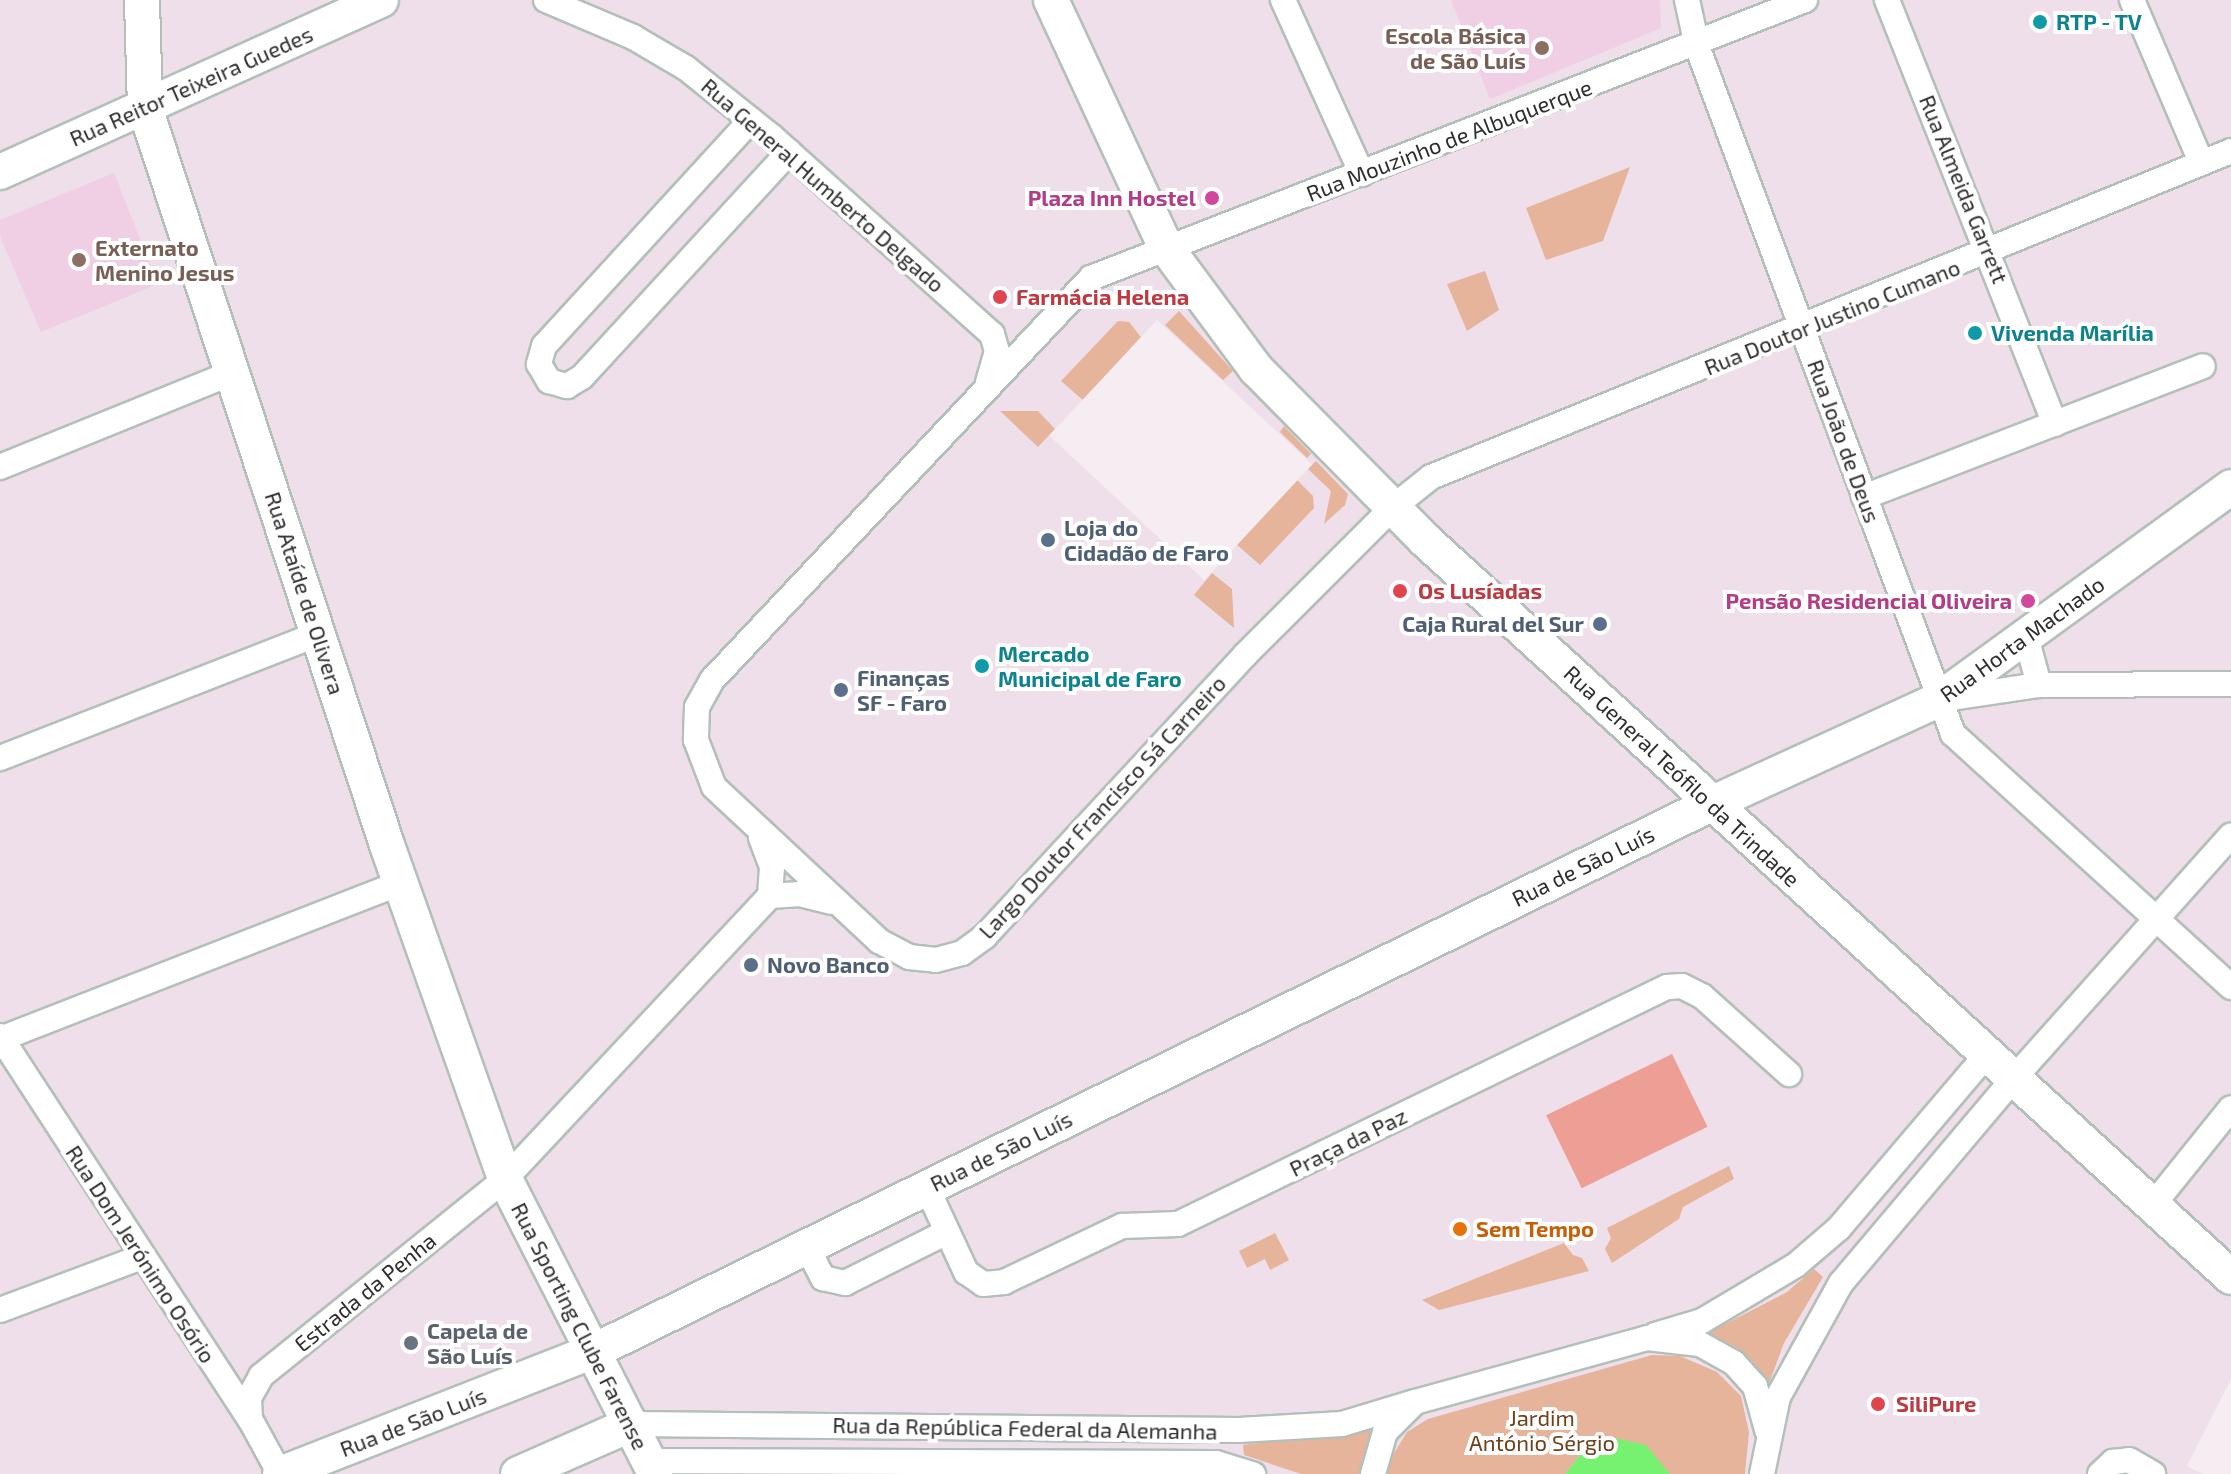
<!DOCTYPE html>
<html>
<head>
<meta charset="utf-8">
<style>
	body { margin:0 }
	#map { position:relative; width:2231px; height:1474px; overflow:hidden; background:#eedfea; font-family:"Exo 2",sans-serif }
	div>[style] { position:absolute }
	.education>* { inset:0; background:#f0cee4 }
	.green>* { inset:0; background:#e6b49b }
	.pitch>* { inset:0; background:#ed9f96; transform-origin:0 0 }
	.plaza>* { inset:0; background:#f6edf3; transform-origin:0 0 }
	.water>* { inset:0; background:#77f270 }
	.roads { filter:drop-shadow(2px 0 #b3c0b9) drop-shadow(-2px 0 #b3c0b9) drop-shadow(0 2px #b3c0b9) drop-shadow(0 -2px #b3c0b9) }
	.street>* { height:24px; margin:-12px; padding:0 12px; transform-origin:12px; border-radius:12px; background:#fff }
	.secondary>* { height:34px; margin:-17px; padding:0 17px; transform-origin:17px; border-radius:17px; background:#fff }
	.dots>* { width:22px; height:22px; translate:-50% -50%; box-sizing:border-box; border:4px solid #fff; border-radius:50% }
	span { translate:-50% -50%; white-space:nowrap; text-align:center; line-height:1.15; -webkit-text-stroke:8px #fff; paint-order:stroke }
	.culture-label { font-size:22px; color:#0d838f; font-weight:700 }
	.left { translate:0 -50%; text-align:left }
	.education-label { font-size:22px; color:#785e54; font-weight:700 }
	.right { translate:-100% -50%; text-align:right }
	.street-label { font-size:22px; color:#2d2d2d }
	.hotel-label { font-size:22px; color:#b23c85; font-weight:700 }
	.health-label { font-size:22px; color:#be3a42; font-weight:700 }
	.service-label { font-size:22px; color:#4e5e75; font-weight:700 }
	.food-label { font-size:22px; color:#c56008; font-weight:700 }
	.worship-label { font-size:22px; color:#5b616d; font-weight:700 }
	.park-label { font-size:22px; color:#6d4119 }
</style>
</head>
<body>
<div id="map">
	<div class="education">
		<div style="clip-path:polygon(1451px 0,1660px 0,1661px 28px,1490px 99px)"></div>
		<div style="clip-path:polygon(114px 173px,158px 284px,41px 332px,0 236px,0 220px)"></div>
	</div>
	<div class="green">
		<div style="clip-path:polygon(1630px 167px,1603px 241px,1546px 260px,1526px 208px)"></div>
		<div style="clip-path:polygon(1485px 271px,1499px 310px,1467px 331px,1447px 284px)"></div>
		<div style="clip-path:polygon(1179px 311px,1233px 371px,1223px 380px,1165px 325px)"></div>
		<div style="clip-path:polygon(1118px 321px,1129px 322px,1141px 337px,1084px 401px,1061px 381px)"></div>
		<div style="clip-path:polygon(1000px 411px,1038px 411px,1055px 429px,1038px 447px)"></div>
		<div style="clip-path:polygon(1284px 426px,1311px 454px,1307px 458px,1280px 432px)"></div>
		<div style="clip-path:polygon(1316px 461px,1348px 494px,1345px 505px,1324px 524px,1331px 491px,1308px 469px)"></div>
		<div style="clip-path:polygon(1297px 480px,1313px 496px,1314px 508px,1260px 565px,1236px 544px)"></div>
		<div style="clip-path:polygon(1212px 573px,1232px 589px,1234px 628px,1194px 595px)"></div>
		<div style="clip-path:polygon(1729px 1166px,1734px 1179px,1683px 1207px,1679px 1219px,1612px 1263px,1605px 1249px,1611px 1238px,1607px 1228px)"></div>
		<div style="clip-path:polygon(1275px 1233px,1289px 1260px,1270px 1270px,1265px 1259px,1247px 1268px,1239px 1251px)"></div>
		<div style="clip-path:polygon(1564px 1243px,1573px 1255px,1582px 1258px,1589px 1271px,1439px 1310px,1422px 1300px)"></div>
		<div style="clip-path:polygon(1814px 1269px,1823px 1277px,1784px 1343px,1767px 1389px,1734px 1346px,1706px 1334px,1787px 1292px)"></div>
		<div style="clip-path:polygon(1652px 1355px,1680px 1356px,1717px 1372px,1741px 1396px,1749px 1432px,1745px 1474px,1670px 1474px,1603px 1440px,1584px 1450px,1565px 1474px,1388px 1474px,1391px 1458px,1407px 1432px,1428px 1419px)"></div>
		<div style="clip-path:polygon(1371px 1429px,1360px 1474px,1301px 1474px,1244px 1455px,1243px 1445px)"></div>
	</div>
	<div class="pitch">
		<div style="left:1672px;top:1054px;width:81px;height:140px;rotate:64deg"></div>
	</div>
	<div class="plaza">
		<div style="left:1157px;top:320px;width:212px;height:158px;rotate:43deg"></div>
		<div style="clip-path:polygon(2231px 1379px,2231px 1474px,2202px 1474px,2187px 1466px)"></div>
	</div>
	<div class="water">
		<div style="clip-path:polygon(1614px 1438px,1646px 1445px,1670px 1474px,1565px 1474px,1584px 1450px)"></div>
	</div>
	<div class="roads">
		<div class="street">
			<div style="left:546px;top:0;width:95px;rotate:23deg"></div>
			<div style="left:633px;top:37px;width:61px;rotate:30.3deg"></div>
			<div style="left:686px;top:68px;width:109px;rotate:38.7deg"></div>
			<div style="left:771px;top:136px;width:297px;rotate:41.9deg"></div>
			<div style="left:992px;top:334px;width:18px;rotate:74deg"></div>
			<div style="left:997px;top:351px;width:33px;rotate:106deg"></div>
			<div style="left:1283px;top:0;width:191px;rotate:65.6deg"></div>
			<div style="left:1687px;top:0;width:47px;rotate:77.7deg"></div>
			<div style="left:1697px;top:46px;width:734px;rotate:69.59deg"></div>
			<div style="left:1953px;top:734px;width:376px;rotate:42.3deg"></div>
			<div style="left:1805px;top:0;width:766px;rotate:158.73deg"></div>
			<div style="left:1091px;top:278px;width:552px;rotate:133.31deg"></div>
			<div style="left:712px;top:680px;width:31px;rotate:119deg"></div>
			<div style="left:697px;top:707px;width:33px;rotate:92deg"></div>
			<div style="left:696px;top:740px;width:50px;rotate:69deg"></div>
			<div style="left:714px;top:787px;width:226px;rotate:43deg"></div>
			<div style="left:879px;top:941px;width:34px;rotate:28deg"></div>
			<div style="left:909px;top:957px;width:27px;rotate:6deg"></div>
			<div style="left:936px;top:960px;width:27px;rotate:-15deg"></div>
			<div style="left:962px;top:953px;width:29px;rotate:-36deg"></div>
			<div style="left:985px;top:936px;width:383px;rotate:-47.2deg"></div>
			<div style="left:1245px;top:655px;width:208px;rotate:-45deg"></div>
			<div style="left:1392px;top:508px;width:50px;rotate:-38.5deg"></div>
			<div style="left:1431px;top:477px;width:864px;rotate:-22.17deg"></div>
			<div style="left:1887px;top:0;width:456px;rotate:68.4deg"></div>
			<div style="left:2132px;top:0;width:176px;rotate:66.9deg"></div>
			<div style="left:751px;top:120px;width:306px;rotate:132.5deg"></div>
			<div style="left:544px;top:346px;width:19px;rotate:106deg"></div>
			<div style="left:539px;top:364px;width:20px;rotate:60deg"></div>
			<div style="left:549px;top:381px;width:19px;rotate:16deg"></div>
			<div style="left:567px;top:386px;width:17px;rotate:-31deg"></div>
			<div style="left:582px;top:377px;width:306px;rotate:-47.4deg"></div>
			<div style="left:0;top:467px;width:253px;rotate:-22.1deg"></div>
			<div style="left:1864px;top:497px;width:363px;rotate:-21.1deg"></div>
			<div style="left:2026px;top:637px;width:50px;rotate:74.8deg"></div>
			<div style="left:1945px;top:699px;width:95px;rotate:-8.5deg"></div>
			<div style="left:2039px;top:685px;width:192px;rotate:-0.3deg"></div>
			<div style="left:0;top:758px;width:341px;rotate:-21.3deg"></div>
			<div style="left:761px;top:838px;width:31px;rotate:69deg"></div>
			<div style="left:772px;top:867px;width:29px;rotate:94deg"></div>
			<div style="left:770px;top:896px;width:30px;rotate:-4deg"></div>
			<div style="left:800px;top:894px;width:32px;rotate:14deg"></div>
			<div style="left:0;top:1036px;width:457px;rotate:56.9deg"></div>
			<div style="left:250px;top:1419px;width:63px;rotate:61.4deg"></div>
			<div style="left:0;top:1039px;width:429px;rotate:-21.3deg"></div>
			<div style="left:927px;top:1188px;width:93px;rotate:65.1deg"></div>
			<div style="left:966px;top:1272px;width:21px;rotate:35deg"></div>
			<div style="left:983px;top:1284px;width:21px;rotate:-5deg"></div>
			<div style="left:1004px;top:1282px;width:131px;rotate:-25.4deg"></div>
			<div style="left:1122px;top:1226px;width:56px;rotate:-2deg"></div>
			<div style="left:1178px;top:1224px;width:543px;rotate:-25.86deg"></div>
			<div style="left:1667px;top:987px;width:15px;rotate:-4deg"></div>
			<div style="left:1682px;top:986px;width:22px;rotate:27deg"></div>
			<div style="left:1702px;top:996px;width:117px;rotate:41.9deg"></div>
			<div style="left:2153px;top:1205px;width:124px;rotate:-51.2deg"></div>
			<div style="left:808px;top:1249px;width:33px;rotate:63deg"></div>
			<div style="left:823px;top:1278px;width:23px;rotate:13deg"></div>
			<div style="left:845px;top:1283px;width:114px;rotate:-26.6deg"></div>
			<div style="left:0;top:1310px;width:152px;rotate:-20.5deg"></div>
			<div style="left:1655px;top:1335px;width:49px;rotate:-16.6deg"></div>
			<div style="left:1702px;top:1321px;width:109px;rotate:-30.8deg"></div>
			<div style="left:1796px;top:1265px;width:57px;rotate:-40.7deg"></div>
			<div style="left:1839px;top:1228px;width:230px;rotate:-49.6deg"></div>
			<div style="left:250px;top:1419px;width:21px;rotate:-93deg"></div>
			<div style="left:249px;top:1398px;width:25px;rotate:-61deg"></div>
			<div style="left:261px;top:1376px;width:314px;rotate:-38.9deg"></div>
			<div style="left:505px;top:1179px;width:388px;rotate:-46.9deg"></div>
			<div style="left:632px;top:1424px;width:607px;rotate:0.57deg"></div>
			<div style="left:1239px;top:1430px;width:103px;rotate:-3.3deg"></div>
			<div style="left:1342px;top:1424px;width:76px;rotate:-16.8deg"></div>
			<div style="left:648px;top:1461px;width:568px;rotate:0.2deg"></div>
			<div style="left:1216px;top:1463px;width:39px;rotate:17deg"></div>
			<div style="left:1373px;top:1474px;width:44px;rotate:-74.1deg"></div>
			<div style="left:1385px;top:1432px;width:42px;rotate:-45deg"></div>
			<div style="left:1415px;top:1402px;width:241px;rotate:-15.4deg"></div>
			<div style="left:1647px;top:1338px;width:53px;rotate:6.5deg"></div>
			<div style="left:1700px;top:1344px;width:39px;rotate:29deg"></div>
			<div style="left:1734px;top:1363px;width:31px;rotate:48deg"></div>
			<div style="left:1755px;top:1386px;width:46px;rotate:74.7deg"></div>
			<div style="left:1762px;top:1474px;width:79px;rotate:-78.3deg"></div>
			<div style="left:1778px;top:1397px;width:130px;rotate:-61.1deg"></div>
			<div style="left:1841px;top:1283px;width:270px;rotate:-49.8deg"></div>
			<div style="left:2015px;top:1077px;width:324px;rotate:-48.2deg"></div>
			<div style="left:2100px;top:1474px;width:18px;rotate:-43deg"></div>
			<div style="left:2113px;top:1462px;width:16px;rotate:-7deg"></div>
			<div style="left:2129px;top:1460px;width:28px;rotate:30deg"></div>
		</div>
		<div class="secondary">
			<div style="left:142px;top:0;width:108px;rotate:88.4deg"></div>
			<div style="left:145px;top:108px;width:776px;rotate:71.82deg"></div>
			<div style="left:387px;top:845px;width:354px;rotate:70.5deg"></div>
			<div style="left:505px;top:1179px;width:331px;rotate:63deg"></div>
			<div style="left:1051px;top:0;width:271px;rotate:65.1deg"></div>
			<div style="left:1165px;top:246px;width:153px;rotate:53.5deg"></div>
			<div style="left:1256px;top:369px;width:240px;rotate:45.3deg"></div>
			<div style="left:1425px;top:540px;width:1092px;rotate:42.44deg"></div>
			<div style="left:0;top:172px;width:418px;rotate:-24.3deg"></div>
			<div style="left:280px;top:1474px;width:337px;rotate:-21.4deg"></div>
			<div style="left:594px;top:1351px;width:1244px;rotate:-26.09deg"></div>
			<div style="left:1711px;top:804px;width:250px;rotate:-24.6deg"></div>
			<div style="left:1938px;top:700px;width:362px;rotate:-36deg"></div>
			<div style="left:518px;top:1474px;width:124px;rotate:-23.7deg"></div>
		</div>
	</div>
	<div class="dots">
		<div style="left:2040px;top:22px;background:#0f9aa8"></div>
		<div style="left:1542px;top:48px;background:#8d6e63"></div>
		<div style="left:1212px;top:198px;background:#d1479c"></div>
		<div style="left:79px;top:260px;background:#8d6e63"></div>
		<div style="left:1000px;top:297px;background:#e0444e"></div>
		<div style="left:1975px;top:333px;background:#0f9aa8"></div>
		<div style="left:1048px;top:540px;background:#5c6f8a"></div>
		<div style="left:1400px;top:591px;background:#e0444e"></div>
		<div style="left:2028px;top:601px;background:#d1479c"></div>
		<div style="left:1600px;top:624px;background:#5c6f8a"></div>
		<div style="left:982px;top:666px;background:#0f9aa8"></div>
		<div style="left:841px;top:690px;background:#5c6f8a"></div>
		<div style="left:751px;top:965px;background:#5c6f8a"></div>
		<div style="left:1460px;top:1229px;background:#e8710a"></div>
		<div style="left:411px;top:1343px;background:#6b7280"></div>
		<div style="left:1878px;top:1404px;background:#e0444e"></div>
	</div>
	<div class="culture-label">
		<span class="left" style="left:2056px;top:22px">RTP - TV</span>
		<span class="left" style="left:1991px;top:333px">Vivenda Marília</span>
		<span class="left" style="left:998px;top:666px">Mercado<br>Municipal de Faro</span>
	</div>
	<div class="education-label">
		<span class="right" style="left:1526px;top:48px">Escola Básica<br>de São Luís</span>
		<span class="left" style="left:95px;top:260px">Externato<br>Menino Jesus</span>
	</div>
	<div class="street-label">
		<span style="left:191px;top:86px;rotate:-24deg">Rua Reitor Teixeira Guedes</span>
		<span style="left:1449px;top:140px;rotate:-21deg">Rua Mouzinho de Albuquerque</span>
		<span style="left:823px;top:185px;rotate:41deg">Rua General Humberto Delgado</span>
		<span style="left:1964px;top:189px;rotate:68deg">Rua Almeida Garrett</span>
		<span style="left:1832px;top:317px;rotate:-22deg">Rua Doutor Justino Cumano</span>
		<span style="left:1844px;top:441px;rotate:70deg">Rua João de Deus</span>
		<span style="left:305px;top:593px;rotate:72deg">Rua Ataíde de Olivera</span>
		<span style="left:2022px;top:639px;rotate:-36deg">Rua Horta Machado</span>
		<span style="left:1682px;top:776px;rotate:43deg">Rua General Teófilo da Trindade</span>
		<span style="left:1102px;top:807px;rotate:-47deg">Largo Doutor Francisco Sá Carneiro</span>
		<span style="left:1583px;top:866px;rotate:-26deg">Rua de São Luís</span>
		<span style="left:1348px;top:1142px;rotate:-26deg">Praça da Paz</span>
		<span style="left:1001px;top:1151px;rotate:-26deg">Rua de São Luís</span>
		<span style="left:141px;top:1254px;rotate:57deg">Rua Dom Jerónimo Osório</span>
		<span style="left:365px;top:1292px;rotate:-39deg">Estrada da Penha</span>
		<span style="left:580px;top:1326px;rotate:63deg">Rua Sporting Clube Farense</span>
		<span style="left:413px;top:1422px;rotate:-21deg">Rua de São Luís</span>
		<span style="left:1025px;top:1428px;rotate:1deg">Rua da República Federal da Alemanha</span>
	</div>
	<div class="hotel-label">
		<span class="right" style="left:1196px;top:198px">Plaza Inn Hostel</span>
		<span class="right" style="left:2012px;top:601px">Pensão Residencial Oliveira</span>
	</div>
	<div class="health-label">
		<span class="left" style="left:1016px;top:297px">Farmácia Helena</span>
		<span class="left" style="left:1418px;top:591px">Os Lusíadas</span>
		<span class="left" style="left:1896px;top:1404px">SiliPure</span>
	</div>
	<div class="service-label">
		<span class="left" style="left:1064px;top:540px">Loja do<br>Cidadão de Faro</span>
		<span class="right" style="left:1584px;top:624px">Caja Rural del Sur</span>
		<span class="left" style="left:857px;top:690px">Finanças<br>SF - Faro</span>
		<span class="left" style="left:767px;top:965px">Novo Banco</span>
	</div>
	<div class="food-label">
		<span class="left" style="left:1476px;top:1229px">Sem Tempo</span>
	</div>
	<div class="worship-label">
		<span class="left" style="left:427px;top:1343px">Capela de<br>São Luís</span>
	</div>
	<div class="park-label">
		<span style="left:1542px;top:1430px">Jardim<br>António Sérgio</span>
	</div>
</div>
</body>
</html>
